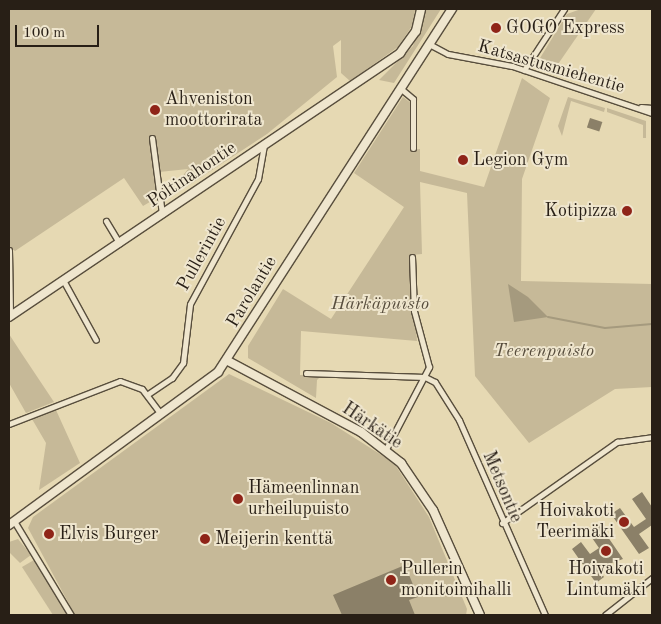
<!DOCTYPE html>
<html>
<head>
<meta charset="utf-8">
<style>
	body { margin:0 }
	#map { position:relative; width:661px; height:624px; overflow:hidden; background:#e6d9b3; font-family:"Old Standard TT",serif }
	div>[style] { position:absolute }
	.green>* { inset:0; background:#c6b998 }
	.water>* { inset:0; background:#a59a7e }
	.stream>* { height:2px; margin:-1px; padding:0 1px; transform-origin:1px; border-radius:1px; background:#a59a7e }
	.building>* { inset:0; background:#8b8068; transform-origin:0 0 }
	.roads { filter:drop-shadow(1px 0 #584e3d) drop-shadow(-1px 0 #584e3d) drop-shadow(0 1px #584e3d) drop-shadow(0 -1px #584e3d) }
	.street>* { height:5px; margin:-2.5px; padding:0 2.5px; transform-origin:2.5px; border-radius:2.5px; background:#efe6ce }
	.secondary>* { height:8px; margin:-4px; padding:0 4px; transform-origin:4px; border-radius:4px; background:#efe6ce }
	.dots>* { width:14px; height:14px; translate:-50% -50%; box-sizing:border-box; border:2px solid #efe6ce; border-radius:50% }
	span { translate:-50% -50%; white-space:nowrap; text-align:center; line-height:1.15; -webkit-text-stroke:4px #efe6ce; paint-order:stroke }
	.poi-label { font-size:18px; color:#281f16 }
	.left { translate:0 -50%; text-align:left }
	.right { translate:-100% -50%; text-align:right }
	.street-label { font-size:18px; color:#281f16 }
	.park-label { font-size:18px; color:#574d3d; font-style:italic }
	.frame { position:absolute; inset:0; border:10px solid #281f16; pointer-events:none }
	.scale { position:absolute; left:15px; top:25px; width:84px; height:22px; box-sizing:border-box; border:2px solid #281f16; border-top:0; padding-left:6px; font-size:15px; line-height:18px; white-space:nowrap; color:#281f16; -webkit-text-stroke:4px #efe6ce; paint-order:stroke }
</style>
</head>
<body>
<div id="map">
	<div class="green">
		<div style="clip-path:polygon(9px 9px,415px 9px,414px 23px,398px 47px,350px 81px,341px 73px,341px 40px,333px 46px,337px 77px,267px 134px,177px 193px,170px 192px,188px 169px,159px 172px,160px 196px,143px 206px,124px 178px,15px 251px,9px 247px)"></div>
		<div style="clip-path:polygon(425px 9px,441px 9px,394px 83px,379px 80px,413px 46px)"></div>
		<div style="clip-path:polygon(581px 9px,596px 9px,554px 70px,537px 63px,567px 14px)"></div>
		<div style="clip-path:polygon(522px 78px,550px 98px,522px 179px,521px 281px,652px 284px,652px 387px,615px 389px,529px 443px,475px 376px,467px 193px,420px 182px,422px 254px,411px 255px,417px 341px,301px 331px,300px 375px,323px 374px,317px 380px,316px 398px,248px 358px,248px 346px,283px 289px,331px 319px,404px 207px,354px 173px,403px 97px,411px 103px,410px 150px,420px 149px,420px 171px,484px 187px)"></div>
		<div style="clip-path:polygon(568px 97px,605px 108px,604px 112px,571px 101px,562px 136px,558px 126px)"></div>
		<div style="clip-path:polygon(607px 108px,646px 121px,646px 138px,643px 138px,643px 125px,607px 112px)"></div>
		<div style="clip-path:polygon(9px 334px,22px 354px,54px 402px,26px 413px,9px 383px)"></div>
		<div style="clip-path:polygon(229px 374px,331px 423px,394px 463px,429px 517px,467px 609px,466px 615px,75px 615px,28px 528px,33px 517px)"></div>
		<div style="clip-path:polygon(56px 410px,80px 463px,39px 490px,46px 443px,32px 419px)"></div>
		<div style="clip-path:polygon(18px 539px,31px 555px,20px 563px,9px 552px,9px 542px)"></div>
		<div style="clip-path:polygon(34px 560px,46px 577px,68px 615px,53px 615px,22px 567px)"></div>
	</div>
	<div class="water">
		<div style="clip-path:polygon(508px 284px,528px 297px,548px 317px,514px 322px)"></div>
	</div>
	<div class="stream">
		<div style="left:548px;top:317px;width:58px;rotate:10.9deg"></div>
		<div style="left:605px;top:328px;width:47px;rotate:-4.9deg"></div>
	</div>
	<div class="building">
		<div style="left:590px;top:118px;width:13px;height:10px;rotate:18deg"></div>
		<div style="clip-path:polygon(642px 492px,652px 507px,652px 525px,639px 534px,649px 548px,639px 554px,611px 514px,620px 508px,634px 527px,646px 519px,632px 499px)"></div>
		<div style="clip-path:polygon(599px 524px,623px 559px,598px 568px,604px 577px,596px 583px,572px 549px,581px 542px,590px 554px,599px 548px,588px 532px)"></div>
		<div style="clip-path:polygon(405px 565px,418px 597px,409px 600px,415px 615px,342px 615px,333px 595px)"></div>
	</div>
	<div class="roads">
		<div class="street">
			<div style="left:429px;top:44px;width:21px;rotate:28deg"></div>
			<div style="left:448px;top:54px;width:65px;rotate:10.6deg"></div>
			<div style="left:512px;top:66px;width:148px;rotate:18.6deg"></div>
			<div style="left:524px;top:70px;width:73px;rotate:-56.7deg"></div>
			<div style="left:400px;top:88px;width:17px;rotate:40deg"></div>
			<div style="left:413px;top:99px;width:49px;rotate:90deg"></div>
			<div style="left:641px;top:107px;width:11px;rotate:5deg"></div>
			<div style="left:152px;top:138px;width:77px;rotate:82.5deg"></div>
			<div style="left:106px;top:221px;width:26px;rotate:59deg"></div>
			<div style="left:9px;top:250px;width:66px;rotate:89.1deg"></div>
			<div style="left:63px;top:280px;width:68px;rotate:61.2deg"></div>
			<div style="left:306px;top:373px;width:119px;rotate:1.9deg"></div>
			<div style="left:425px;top:377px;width:11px;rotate:27deg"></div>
			<div style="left:435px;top:382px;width:45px;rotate:57.7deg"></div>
			<div style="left:459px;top:420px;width:213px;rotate:66.2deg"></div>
			<div style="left:148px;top:394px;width:29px;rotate:-34deg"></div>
			<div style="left:172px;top:378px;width:19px;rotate:-54deg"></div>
			<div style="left:183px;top:363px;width:59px;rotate:-83.2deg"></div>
			<div style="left:190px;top:304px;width:142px;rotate:-61.5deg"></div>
			<div style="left:258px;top:179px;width:35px;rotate:-80deg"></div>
			<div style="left:9px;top:424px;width:119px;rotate:-21.2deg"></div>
			<div style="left:120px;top:381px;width:23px;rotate:20deg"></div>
			<div style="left:142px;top:389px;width:31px;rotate:53deg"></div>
			<div style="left:386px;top:449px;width:93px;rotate:-62.3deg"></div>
			<div style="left:429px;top:367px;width:58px;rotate:-105deg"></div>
			<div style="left:414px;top:311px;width:54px;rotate:-92.1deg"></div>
			<div style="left:14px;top:521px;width:110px;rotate:58.8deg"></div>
			<div style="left:502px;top:523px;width:141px;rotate:-35.2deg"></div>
			<div style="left:617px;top:442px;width:35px;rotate:-8deg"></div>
			<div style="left:605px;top:615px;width:60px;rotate:-38.2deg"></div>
		</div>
		<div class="secondary">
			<div style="left:9px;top:317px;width:472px;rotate:-34deg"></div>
			<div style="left:400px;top:53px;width:27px;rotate:-54deg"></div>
			<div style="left:416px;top:31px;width:23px;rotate:-77deg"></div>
			<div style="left:228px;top:361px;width:151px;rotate:28.1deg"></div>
			<div style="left:361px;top:432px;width:51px;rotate:37.8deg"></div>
			<div style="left:401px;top:463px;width:57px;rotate:55.8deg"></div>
			<div style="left:433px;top:510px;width:115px;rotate:65.9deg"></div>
			<div style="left:9px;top:525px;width:259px;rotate:-36.2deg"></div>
			<div style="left:218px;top:372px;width:432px;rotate:-57.2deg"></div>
		</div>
	</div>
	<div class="dots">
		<div style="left:496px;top:28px;background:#8f2418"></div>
		<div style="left:155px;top:110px;background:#8f2418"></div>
		<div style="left:463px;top:160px;background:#8f2418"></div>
		<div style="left:627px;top:211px;background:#8f2418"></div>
		<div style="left:238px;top:499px;background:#8f2418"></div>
		<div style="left:624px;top:522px;background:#8f2418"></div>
		<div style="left:49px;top:534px;background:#8f2418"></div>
		<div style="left:205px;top:539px;background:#8f2418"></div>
		<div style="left:606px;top:551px;background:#8f2418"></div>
		<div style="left:391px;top:580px;background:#8f2418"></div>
	</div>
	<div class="poi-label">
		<span class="left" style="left:506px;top:28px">GOGO Express</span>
		<span class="left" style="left:165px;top:110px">Ahveniston<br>moottorirata</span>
		<span class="left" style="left:473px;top:160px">Legion Gym</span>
		<span class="right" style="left:617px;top:211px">Kotipizza</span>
		<span class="left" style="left:248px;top:499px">Hämeenlinnan<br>urheilupuisto</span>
		<span class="right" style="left:614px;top:522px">Hoivakoti<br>Teerimäki</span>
		<span class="left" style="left:59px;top:534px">Elvis Burger</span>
		<span class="left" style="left:215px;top:539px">Meijerin kenttä</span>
		<span class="left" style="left:401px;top:580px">Pullerin<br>monitoimihalli</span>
		<span style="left:606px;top:580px">Hoivakoti<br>Lintumäki</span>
	</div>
	<div class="street-label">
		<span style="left:551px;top:67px;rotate:16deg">Katsastusmiehentie</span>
		<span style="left:192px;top:175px;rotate:-34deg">Poltinahontie</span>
		<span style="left:202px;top:254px;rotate:-61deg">Pullerintie</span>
		<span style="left:252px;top:292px;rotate:-59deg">Parolantie</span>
		<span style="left:372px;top:426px;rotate:34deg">Härkätie</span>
		<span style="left:502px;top:487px;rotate:67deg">Metsontie</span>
	</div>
	<div class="park-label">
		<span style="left:380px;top:304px">Härkäpuisto</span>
		<span style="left:544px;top:351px">Teerenpuisto</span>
	</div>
	<div class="frame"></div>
	<div class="scale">100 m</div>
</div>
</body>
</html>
